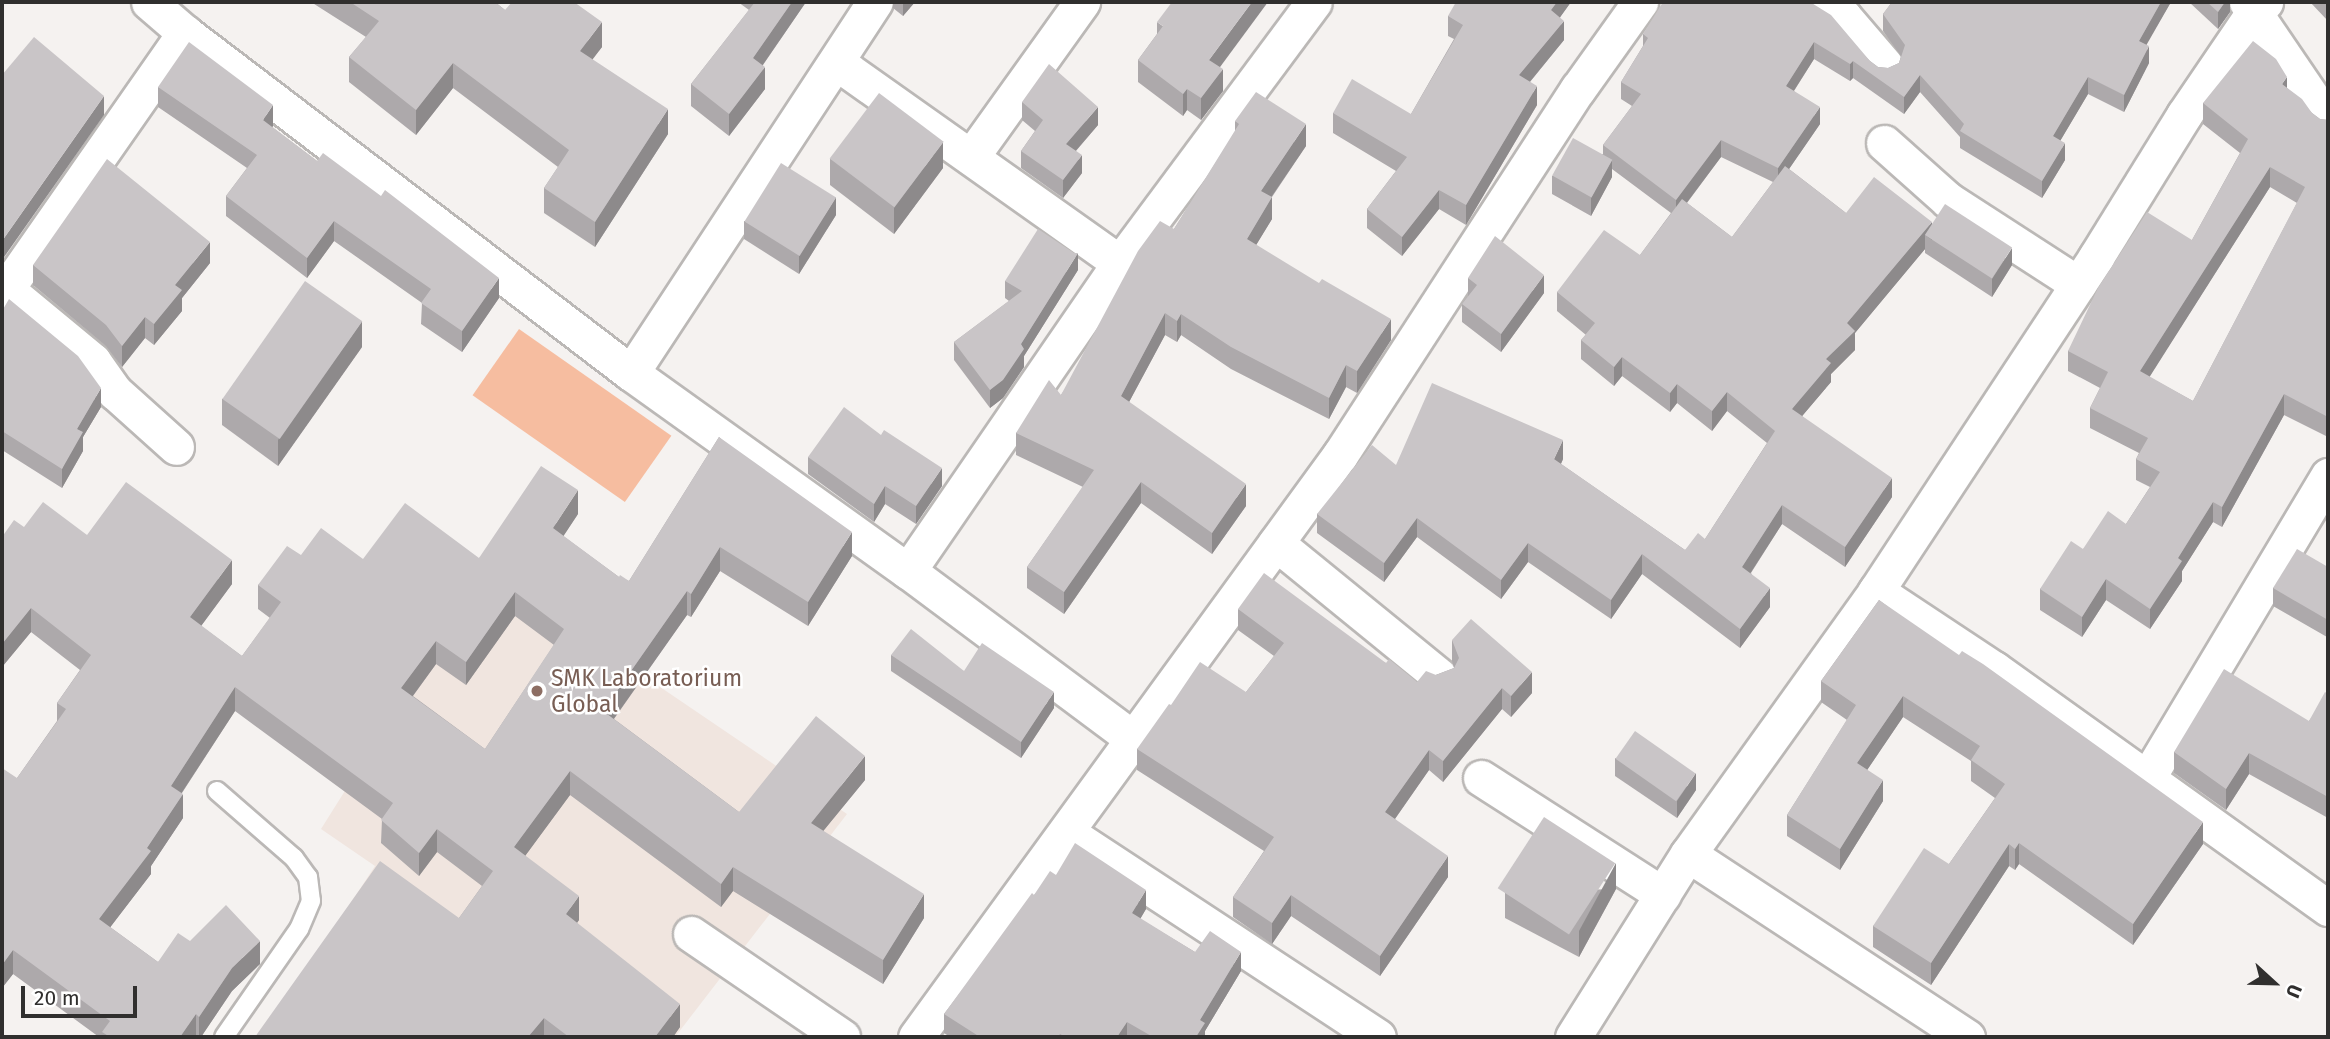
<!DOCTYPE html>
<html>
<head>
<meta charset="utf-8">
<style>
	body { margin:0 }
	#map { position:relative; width:2330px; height:1039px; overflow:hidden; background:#f5f2f0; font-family:"Fira Sans",sans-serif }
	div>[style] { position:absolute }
	.built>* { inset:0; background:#f0e5df }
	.green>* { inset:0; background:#f6bda0; transform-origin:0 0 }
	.roads { filter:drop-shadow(2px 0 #bbb8b6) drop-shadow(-2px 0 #bbb8b6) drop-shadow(0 2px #bbb8b6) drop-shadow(0 -2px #bbb8b6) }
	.lane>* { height:18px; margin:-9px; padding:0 9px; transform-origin:9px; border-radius:9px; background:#fff }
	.street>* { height:35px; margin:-17.5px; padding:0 17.5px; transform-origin:17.5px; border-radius:17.5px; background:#fff }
	.wall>* { inset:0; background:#ada9ab }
	.shaded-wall>* { inset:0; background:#8d8a8b }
	.building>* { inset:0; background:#c9c5c7; transform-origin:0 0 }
	.dots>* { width:19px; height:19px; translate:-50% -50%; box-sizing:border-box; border:4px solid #fff; border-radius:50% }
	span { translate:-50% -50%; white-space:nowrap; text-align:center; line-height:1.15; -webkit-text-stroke:5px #fff; paint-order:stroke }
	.education-label { font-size:23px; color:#785e54 }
	.left { translate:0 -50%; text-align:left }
	.frame { position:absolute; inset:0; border:4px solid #302f2e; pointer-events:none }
	.north { position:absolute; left:2239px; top:948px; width:70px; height:70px; -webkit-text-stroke:5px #fff; paint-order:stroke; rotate:112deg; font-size:19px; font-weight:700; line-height:28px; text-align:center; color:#302f2e }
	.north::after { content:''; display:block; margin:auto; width:24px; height:32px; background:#302f2e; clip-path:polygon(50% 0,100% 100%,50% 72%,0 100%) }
	.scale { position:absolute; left:21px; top:986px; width:116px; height:32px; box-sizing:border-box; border:4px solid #302f2e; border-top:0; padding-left:9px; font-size:21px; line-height:24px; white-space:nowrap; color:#302f2e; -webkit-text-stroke:5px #fff; paint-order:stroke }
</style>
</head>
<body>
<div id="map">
	<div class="built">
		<div style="clip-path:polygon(485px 568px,847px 814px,675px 1037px,400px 1037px,303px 976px,375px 866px,321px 829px)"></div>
	</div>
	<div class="green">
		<div style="left:519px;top:329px;width:186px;height:81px;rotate:35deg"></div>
	</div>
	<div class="roads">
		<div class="lane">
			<div style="left:217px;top:791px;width:102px;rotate:41deg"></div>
			<div style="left:294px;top:858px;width:24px;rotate:54deg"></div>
			<div style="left:308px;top:877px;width:24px;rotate:83deg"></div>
			<div style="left:311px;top:901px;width:30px;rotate:113deg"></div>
			<div style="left:299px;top:929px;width:131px;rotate:124.8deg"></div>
		</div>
		<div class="street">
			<div style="left:149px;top:2px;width:48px;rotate:40.7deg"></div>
			<div style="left:185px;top:33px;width:561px;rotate:37.32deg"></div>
			<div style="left:631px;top:373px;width:340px;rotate:35.6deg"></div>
			<div style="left:908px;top:571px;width:281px;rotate:36.7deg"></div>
			<div style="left:1821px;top:2px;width:27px;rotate:33deg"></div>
			<div style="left:1844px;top:17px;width:63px;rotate:49.5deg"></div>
			<div style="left:2247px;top:2px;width:144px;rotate:55.8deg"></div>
			<div style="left:836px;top:62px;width:348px;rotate:35.3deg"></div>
			<div style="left:1884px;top:143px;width:86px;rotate:41.7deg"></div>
			<div style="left:1948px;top:200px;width:155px;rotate:32.9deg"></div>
			<div style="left:971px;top:157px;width:191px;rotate:-54.4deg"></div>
			<div style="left:6px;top:289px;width:113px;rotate:39.6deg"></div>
			<div style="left:93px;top:361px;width:38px;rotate:55deg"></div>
			<div style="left:115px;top:392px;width:82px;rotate:42deg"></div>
			<div style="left:2px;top:295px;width:320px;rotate:-55.1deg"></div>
			<div style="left:631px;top:373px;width:444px;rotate:-56.7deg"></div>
			<div style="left:1276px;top:543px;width:210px;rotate:39.2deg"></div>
			<div style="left:908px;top:571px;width:374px;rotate:-55.5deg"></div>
			<div style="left:1120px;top:263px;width:325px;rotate:-53.4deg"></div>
			<div style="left:1876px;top:591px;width:141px;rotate:33.5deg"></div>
			<div style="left:1994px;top:669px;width:411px;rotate:35.6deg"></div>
			<div style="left:2148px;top:777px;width:351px;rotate:-59.1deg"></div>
			<div style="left:1481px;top:778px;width:216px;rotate:32.7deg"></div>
			<div style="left:1066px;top:832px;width:373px;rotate:33.3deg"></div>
			<div style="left:1688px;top:854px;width:334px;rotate:33.3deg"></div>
			<div style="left:691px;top:934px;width:183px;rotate:34.3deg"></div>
			<div style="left:916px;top:1037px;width:720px;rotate:-53.93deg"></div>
			<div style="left:1340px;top:455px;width:437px;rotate:-57deg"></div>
			<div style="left:1578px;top:89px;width:107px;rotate:-54.5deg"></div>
			<div style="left:1573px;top:1037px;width:216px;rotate:-57.9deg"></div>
			<div style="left:1688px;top:854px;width:323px;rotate:-54.4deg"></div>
			<div style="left:1876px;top:591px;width:400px;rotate:-56.6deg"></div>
			<div style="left:2096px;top:257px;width:167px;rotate:-58.2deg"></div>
			<div style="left:2184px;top:115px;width:125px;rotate:-55.8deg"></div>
			<div style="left:2254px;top:12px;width:15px;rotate:-42deg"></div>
		</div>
	</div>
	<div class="wall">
		<div style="clip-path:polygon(311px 2px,495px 2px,505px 10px,602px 47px,592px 59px,668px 134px,595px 247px,544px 213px,544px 188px,558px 167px,453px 88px,416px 135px,349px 82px,349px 57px,366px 37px)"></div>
		<div style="clip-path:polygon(738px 2px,806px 2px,763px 65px,765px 89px,729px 136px,691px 106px,691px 84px,749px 10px)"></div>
		<div style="clip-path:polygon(893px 2px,915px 2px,903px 16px,893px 8px)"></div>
		<div style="clip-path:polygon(1571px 2px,1560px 17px,1564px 40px,1530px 82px,1537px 105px,1466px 225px,1439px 209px,1402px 256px,1367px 228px,1367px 209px,1396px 171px,1333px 133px,1333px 113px,1411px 114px,1454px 39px,1448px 36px,1448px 16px)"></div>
		<div style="clip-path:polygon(evenodd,1810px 2px,1870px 61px,1878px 67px,1888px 68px,1899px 63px,1901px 56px,1883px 31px,1883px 14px,1892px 2px,2171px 2px,2146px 44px,2149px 63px,2124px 112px,2088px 94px,2060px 141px,2065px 160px,2042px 198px,1960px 148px,1960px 137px,1920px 92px,1904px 114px,1853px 78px,1850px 81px,1814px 59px,1794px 91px,1820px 124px,1789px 169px,1846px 213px,1932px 225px,2012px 265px,1992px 297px,1925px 253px,1925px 249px,1855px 333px,1855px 350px,1831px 374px,1831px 382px,1802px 416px,1892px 497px,1845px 567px,1782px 524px,1751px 573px,1770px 607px,1740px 648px,1642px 574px,1611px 619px,1528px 562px,1501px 599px,1417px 537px,1384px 582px,1317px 533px,1317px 514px,1396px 465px,1563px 459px,1561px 464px,1685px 550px,1705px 539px,1767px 443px,1727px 411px,1712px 431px,1677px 403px,1670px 412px,1622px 376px,1614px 386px,1581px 359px,1581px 340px,1586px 335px,1557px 311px,1557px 292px,1640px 255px,1671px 213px,1612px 169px,1612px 177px,1591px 216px,1552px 194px,1552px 176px,1603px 154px,1603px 145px,1632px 106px,1621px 99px,1621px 82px,1643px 46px,1643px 34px,1810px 2px,1721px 157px,1773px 182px,1732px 237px,1687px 203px,1721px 157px)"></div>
		<div style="clip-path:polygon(2189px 2px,2230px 2px,2230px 12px,2218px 29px)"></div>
		<div style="clip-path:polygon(2310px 2px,2328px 2px,2328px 21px)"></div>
		<div style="clip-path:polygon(1157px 22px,1220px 67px,1223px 91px,1201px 120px,1187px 110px,1183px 116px,1138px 82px,1138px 60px,1157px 34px)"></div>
		<div style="clip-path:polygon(158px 87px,273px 126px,272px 127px,317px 161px,499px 298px,462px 352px,421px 324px,422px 303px,334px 241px,307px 278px,226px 216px,226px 196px,247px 168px,158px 107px)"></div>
		<div style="clip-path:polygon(evenodd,2287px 88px,2312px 113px,2320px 119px,2328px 120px,2328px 437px,2284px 415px,2222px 527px,2213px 522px,2182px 571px,2182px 581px,2150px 629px,2106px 600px,2082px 637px,2040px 610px,2040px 589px,2083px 549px,2126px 524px,2150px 487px,2136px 480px,2136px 459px,2139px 453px,2090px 428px,2090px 408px,2100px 388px,2068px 371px,2068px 351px,2192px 240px,2240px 153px,2203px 124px,2203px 103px,2287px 88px,2270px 187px,2297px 203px,2193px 401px,2149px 377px,2270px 187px)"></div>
		<div style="clip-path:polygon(1022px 102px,1098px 125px,1076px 151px,1082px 173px,1063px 198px,1021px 168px,1021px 151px,1035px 131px,1022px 120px)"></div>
		<div style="clip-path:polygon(1235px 121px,1306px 146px,1272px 197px,1272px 219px,1256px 245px,1391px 340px,1357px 393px,1346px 387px,1329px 419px,1231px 369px,1181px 335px,1177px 342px,1165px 335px,1129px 402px,1246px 506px,1212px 554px,1141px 503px,1064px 614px,1027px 588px,1027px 567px,1083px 487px,1016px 455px,1016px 433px,1061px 395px,1174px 229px,1235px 132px)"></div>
		<div style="clip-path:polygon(830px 159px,943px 168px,894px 234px,830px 185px)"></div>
		<div style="clip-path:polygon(836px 215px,799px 274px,744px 239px,744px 221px)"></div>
		<div style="clip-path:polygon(210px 263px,182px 298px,182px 311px,154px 345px,145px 338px,122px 367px,106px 346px,33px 285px,33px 265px)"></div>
		<div style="clip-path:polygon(1078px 270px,1024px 356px,1024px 367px,1003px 398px,990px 408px,954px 360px,954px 342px,1009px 301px,1005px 298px,1005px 281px)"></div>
		<div style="clip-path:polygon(1468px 278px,1544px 293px,1501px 352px,1462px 322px,1462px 304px,1468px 296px)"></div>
		<div style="clip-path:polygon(2px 311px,101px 407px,83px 437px,83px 451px,62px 488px,2px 450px)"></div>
		<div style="clip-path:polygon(362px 347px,278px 466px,222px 425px,222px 399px)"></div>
		<div style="clip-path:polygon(evenodd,719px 437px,852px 556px,808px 626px,720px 571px,691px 617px,687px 615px,614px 719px,739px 812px,865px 780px,823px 831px,924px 918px,883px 984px,733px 891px,721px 907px,570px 795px,525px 856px,579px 920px,577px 923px,680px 1027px,673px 1037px,255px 1037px,459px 918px,482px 886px,437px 852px,419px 876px,381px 843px,382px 819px,235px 711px,182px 793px,183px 818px,151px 866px,151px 874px,110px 927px,158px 962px,190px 941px,260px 964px,232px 991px,201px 1037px,99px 1037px,13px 974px,2px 988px,17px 778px,57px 721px,57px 703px,80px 670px,31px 632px,2px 667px,2px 537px,24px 527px,87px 535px,232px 584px,201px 626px,242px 656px,270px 618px,258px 609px,258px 585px,301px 555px,363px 559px,479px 558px,578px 514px,563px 536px,619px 577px,629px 581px,719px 437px,515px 616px,554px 645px,485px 749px,413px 696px,436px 664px,466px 685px,515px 616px)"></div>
		<div style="clip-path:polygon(808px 457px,942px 486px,916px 524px,885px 504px,874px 522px,808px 474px)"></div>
		<div style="clip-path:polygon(2328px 567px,2328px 649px,2327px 648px,2327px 637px,2273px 606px,2273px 588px)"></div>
		<div style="clip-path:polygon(1879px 600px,2203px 844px,2133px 945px,2019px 864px,2015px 870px,2009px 866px,1931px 985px,1873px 947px,1873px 926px,1949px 864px,1995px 798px,1971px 781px,1971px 761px,1903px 717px,1867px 770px,1883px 801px,1840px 870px,1787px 836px,1787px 815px,1847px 720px,1821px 702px,1821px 681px)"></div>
		<div style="clip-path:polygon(1238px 609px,1386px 663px,1417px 682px,1454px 668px,1452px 661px,1452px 640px,1532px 693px,1511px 717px,1502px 709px,1443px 782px,1429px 770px,1395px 819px,1448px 877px,1380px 976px,1291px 916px,1272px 944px,1233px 917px,1233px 897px,1264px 851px,1137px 770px,1137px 749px,1246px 692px,1274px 656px,1238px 630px)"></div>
		<div style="clip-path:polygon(891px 655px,964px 671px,1054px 708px,1021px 758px,891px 671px)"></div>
		<div style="clip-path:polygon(2328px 694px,2328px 818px,2249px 774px,2226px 810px,2174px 773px,2174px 752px,2309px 721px)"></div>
		<div style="clip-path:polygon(1615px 758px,1696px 790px,1677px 818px,1615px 776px)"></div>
		<div style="clip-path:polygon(1056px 875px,1146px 909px,1140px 919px,1195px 952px,1241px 971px,1205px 1031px,1205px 1037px,950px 1037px,944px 1033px,944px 1014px,1034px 895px)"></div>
		<div style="clip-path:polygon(1616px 889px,1579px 957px,1505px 918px,1505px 892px)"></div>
	</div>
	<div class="shaded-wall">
		<div style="clip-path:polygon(792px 2px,806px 2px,753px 79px,753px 58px)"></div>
		<div style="clip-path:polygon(903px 2px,915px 2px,903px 16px)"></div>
		<div style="clip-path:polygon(1252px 2px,1268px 2px,1209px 82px,1209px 60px)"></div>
		<div style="clip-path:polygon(1557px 2px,1571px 2px,1551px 30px,1551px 10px)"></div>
		<div style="clip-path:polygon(2161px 2px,2171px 2px,2139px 58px,2139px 41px)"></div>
		<div style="clip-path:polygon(2225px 2px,2230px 2px,2230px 12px,2218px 29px,2218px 12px)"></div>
		<div style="clip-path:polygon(1564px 21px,1564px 40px,1519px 95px,1519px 75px)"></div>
		<div style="clip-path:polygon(602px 22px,602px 47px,580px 76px,580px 51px)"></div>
		<div style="clip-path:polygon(1814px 42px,1814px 59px,1786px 103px,1786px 86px)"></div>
		<div style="clip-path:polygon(2149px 46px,2149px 63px,2124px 112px,2124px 95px)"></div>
		<div style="clip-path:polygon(1853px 61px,1853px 78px,1850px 81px,1850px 64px)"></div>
		<div style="clip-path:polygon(453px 63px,453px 88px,416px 135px,416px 110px)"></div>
		<div style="clip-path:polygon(765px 67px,765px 89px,729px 136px,729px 114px)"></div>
		<div style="clip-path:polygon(1223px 69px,1223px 91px,1201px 120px,1201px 98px)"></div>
		<div style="clip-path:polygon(1920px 75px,1920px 92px,1904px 114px,1904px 97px)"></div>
		<div style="clip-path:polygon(2088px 77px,2088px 94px,2053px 153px,2053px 136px)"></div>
		<div style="clip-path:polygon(2287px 77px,2287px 97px,2282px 84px)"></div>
		<div style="clip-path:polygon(1537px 86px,1537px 105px,1466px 225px,1466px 205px)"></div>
		<div style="clip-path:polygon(1187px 89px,1187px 110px,1183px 116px,1183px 94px)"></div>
		<div style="clip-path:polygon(104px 96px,104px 115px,2px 260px,2px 241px)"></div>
		<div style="clip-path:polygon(273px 105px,273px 126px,263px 140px,263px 120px)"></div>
		<div style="clip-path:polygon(1098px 107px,1098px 125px,1066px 162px,1066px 144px)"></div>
		<div style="clip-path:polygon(1820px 107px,1820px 124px,1778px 185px,1778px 168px)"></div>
		<div style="clip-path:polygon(668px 109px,668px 134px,595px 247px,595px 222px)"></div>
		<div style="clip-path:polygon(1306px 124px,1306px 146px,1261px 212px,1261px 191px)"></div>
		<div style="clip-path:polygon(1721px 140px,1721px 157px,1676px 217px,1676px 200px)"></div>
		<div style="clip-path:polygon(943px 142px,943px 168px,894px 234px,894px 208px)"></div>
		<div style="clip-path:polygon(2065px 143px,2065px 160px,2042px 198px,2042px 181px)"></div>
		<div style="clip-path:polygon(1082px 155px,1082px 173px,1063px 198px,1063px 180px)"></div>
		<div style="clip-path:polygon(1612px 160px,1612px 177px,1591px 216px,1591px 198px)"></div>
		<div style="clip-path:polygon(2270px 167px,2270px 187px,2140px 392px,2140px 371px)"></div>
		<div style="clip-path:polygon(1439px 190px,1439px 209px,1402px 256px,1402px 237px)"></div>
		<div style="clip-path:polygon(836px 197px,836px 215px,799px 274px,799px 256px)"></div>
		<div style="clip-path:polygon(1272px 197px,1272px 219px,1247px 260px,1247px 239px)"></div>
		<div style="clip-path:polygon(334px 221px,334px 241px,307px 278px,307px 258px)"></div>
		<div style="clip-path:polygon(1932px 222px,1932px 240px,1925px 235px,1925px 249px,1855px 333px,1855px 350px,1831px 374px,1831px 382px,1792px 428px,1792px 409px,1826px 359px,1847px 323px)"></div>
		<div style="clip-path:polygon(210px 242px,210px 263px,182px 298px,182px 311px,154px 345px,154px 324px,175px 285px)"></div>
		<div style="clip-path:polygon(2012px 248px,2012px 265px,1992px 297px,1992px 279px)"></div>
		<div style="clip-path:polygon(1078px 253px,1078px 270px,1024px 356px,1024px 367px,1003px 398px,990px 408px,990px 390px,1021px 344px)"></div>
		<div style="clip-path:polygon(1544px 275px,1544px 293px,1501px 352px,1501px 334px)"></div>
		<div style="clip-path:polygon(499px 278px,499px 298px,462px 352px,462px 331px)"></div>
		<div style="clip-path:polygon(1165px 313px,1165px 335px,1121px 417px,1121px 396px)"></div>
		<div style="clip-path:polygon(1181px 314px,1181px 335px,1177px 342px,1177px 321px)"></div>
		<div style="clip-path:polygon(145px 317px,145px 338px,122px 367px,122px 346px)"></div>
		<div style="clip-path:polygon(1391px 319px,1391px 340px,1357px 393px,1357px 371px)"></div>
		<div style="clip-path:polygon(362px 321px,362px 347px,278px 466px,278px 440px)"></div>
		<div style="clip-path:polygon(1622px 357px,1622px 376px,1614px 386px,1614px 367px)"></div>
		<div style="clip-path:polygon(1346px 365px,1346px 387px,1329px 419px,1329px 398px)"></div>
		<div style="clip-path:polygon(1677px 384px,1677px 403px,1670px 412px,1670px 393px)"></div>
		<div style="clip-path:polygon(101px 388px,101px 407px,83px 437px,83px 451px,62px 488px,62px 469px,77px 429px)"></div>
		<div style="clip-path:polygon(1727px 392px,1727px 411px,1712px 431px,1712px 411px)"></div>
		<div style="clip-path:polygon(2284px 394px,2284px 415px,2222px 527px,2222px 507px)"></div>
		<div style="clip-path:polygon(1563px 440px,1563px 459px,1554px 479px,1554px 459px)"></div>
		<div style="clip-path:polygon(942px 468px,942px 486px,916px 524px,916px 506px)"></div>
		<div style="clip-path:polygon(1892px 478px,1892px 497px,1845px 567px,1845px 547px)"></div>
		<div style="clip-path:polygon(1141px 482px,1141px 503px,1064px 614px,1064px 592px)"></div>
		<div style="clip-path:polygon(1246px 484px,1246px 506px,1212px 554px,1212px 533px)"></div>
		<div style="clip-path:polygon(885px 486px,885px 504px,874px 522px,874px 504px)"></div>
		<div style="clip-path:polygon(578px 490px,578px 514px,553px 552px,553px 528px)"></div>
		<div style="clip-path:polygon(2213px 502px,2213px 522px,2182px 571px,2182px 581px,2150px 629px,2150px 609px,2178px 558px)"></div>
		<div style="clip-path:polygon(1782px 505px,1782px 524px,1742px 586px,1742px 567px)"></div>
		<div style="clip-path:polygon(1417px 518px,1417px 537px,1384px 582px,1384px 563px)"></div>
		<div style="clip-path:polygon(852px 532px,852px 556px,808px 626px,808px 602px)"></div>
		<div style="clip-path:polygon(1528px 543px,1528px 562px,1501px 599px,1501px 580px)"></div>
		<div style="clip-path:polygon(720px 547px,720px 571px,691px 617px,691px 594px)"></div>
		<div style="clip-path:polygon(1642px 554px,1642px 574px,1611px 619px,1611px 600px)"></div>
		<div style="clip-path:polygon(232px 560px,232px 584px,190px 641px,190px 617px)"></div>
		<div style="clip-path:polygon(2106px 579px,2106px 600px,2082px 637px,2082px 617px)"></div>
		<div style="clip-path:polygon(1770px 588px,1770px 607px,1740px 648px,1740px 629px)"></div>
		<div style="clip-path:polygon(687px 591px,687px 615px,603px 734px,603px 711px)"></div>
		<div style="clip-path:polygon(515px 592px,515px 616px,466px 685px,466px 662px)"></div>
		<div style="clip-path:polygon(31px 608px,31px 632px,2px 667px,2px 644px)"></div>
		<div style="clip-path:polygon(436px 641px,436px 664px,401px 712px,401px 688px)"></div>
		<div style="clip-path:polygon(1532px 672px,1532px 693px,1511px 717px,1511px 696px)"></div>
		<div style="clip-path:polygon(235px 687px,235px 711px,171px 809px,171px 786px)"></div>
		<div style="clip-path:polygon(1502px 688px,1502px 709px,1443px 782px,1443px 761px)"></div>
		<div style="clip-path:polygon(1054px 692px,1054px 708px,1021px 758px,1021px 742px)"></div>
		<div style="clip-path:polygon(1903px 696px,1903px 717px,1857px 785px,1857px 763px)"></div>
		<div style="clip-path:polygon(1429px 750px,1429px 770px,1385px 833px,1385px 812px)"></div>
		<div style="clip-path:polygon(2249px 753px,2249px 774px,2226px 810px,2226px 789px)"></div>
		<div style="clip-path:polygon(865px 756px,865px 780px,811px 846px,811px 823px)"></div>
		<div style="clip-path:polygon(570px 771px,570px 795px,514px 871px,514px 847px)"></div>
		<div style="clip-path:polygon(1696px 773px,1696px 790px,1677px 818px,1677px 801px)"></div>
		<div style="clip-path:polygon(1883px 780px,1883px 801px,1840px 870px,1840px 849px)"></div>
		<div style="clip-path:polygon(183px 794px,183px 818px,151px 866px,151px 874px,99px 942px,99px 919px)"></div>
		<div style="clip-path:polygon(2203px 822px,2203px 844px,2133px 945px,2133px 924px)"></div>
		<div style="clip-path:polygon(437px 829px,437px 852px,419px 876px,419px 853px)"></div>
		<div style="clip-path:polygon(2019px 843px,2019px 864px,2015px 870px,2015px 849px)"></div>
		<div style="clip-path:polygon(2009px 844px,2009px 866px,1931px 985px,1931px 963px)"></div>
		<div style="clip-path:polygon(1448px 856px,1448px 877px,1380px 976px,1380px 956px)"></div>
		<div style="clip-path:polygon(1616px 863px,1616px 889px,1579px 957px,1579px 931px)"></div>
		<div style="clip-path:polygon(733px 867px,733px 891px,721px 907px,721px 884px)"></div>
		<div style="clip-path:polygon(1146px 890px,1146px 909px,1132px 933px,1132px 913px)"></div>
		<div style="clip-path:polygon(924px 894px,924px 918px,883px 984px,883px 960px)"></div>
		<div style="clip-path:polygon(1291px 895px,1291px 916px,1272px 944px,1272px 923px)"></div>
		<div style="clip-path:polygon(579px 896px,579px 920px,566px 938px,566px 914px)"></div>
		<div style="clip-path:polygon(260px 941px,260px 964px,232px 991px,201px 1037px,199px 1037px,199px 1017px,232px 968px)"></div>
		<div style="clip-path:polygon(13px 950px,13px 974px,2px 988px,2px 965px)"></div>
		<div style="clip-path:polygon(1241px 952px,1241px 971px,1205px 1031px,1205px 1037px,1196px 1037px,1200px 1020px)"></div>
		<div style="clip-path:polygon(680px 1004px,680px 1027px,673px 1037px,655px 1037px)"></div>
		<div style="clip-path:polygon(196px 1014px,196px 1037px,180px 1037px)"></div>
		<div style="clip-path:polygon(544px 1018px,544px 1037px,528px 1037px)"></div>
		<div style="clip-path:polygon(1127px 1022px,1127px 1037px,1117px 1037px)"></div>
	</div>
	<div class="building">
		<div style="clip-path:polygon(350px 2px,495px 2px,505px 10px,512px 2px,574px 2px,602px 22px,580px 51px,668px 109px,595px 222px,544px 188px,569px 150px,453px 63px,416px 110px,349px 57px,379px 21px)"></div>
		<div style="clip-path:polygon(755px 2px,792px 2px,753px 58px,765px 67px,729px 114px,691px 84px)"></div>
		<div style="clip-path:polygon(1172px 2px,1252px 2px,1209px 60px,1223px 69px,1201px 98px,1187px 89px,1183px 94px,1138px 60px,1163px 26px,1157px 22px)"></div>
		<div style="clip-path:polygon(1456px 2px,1557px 2px,1551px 10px,1564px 21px,1519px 75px,1537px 86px,1466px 205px,1439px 190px,1402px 237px,1367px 209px,1407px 157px,1333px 113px,1352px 79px,1411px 114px,1463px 25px,1448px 16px)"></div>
		<div style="clip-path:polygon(1663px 2px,1810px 2px,1831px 15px,1870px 61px,1878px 67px,1888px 68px,1899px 63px,1905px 45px,1883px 14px,1892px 2px,2161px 2px,2139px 41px,2149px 46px,2124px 95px,2088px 77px,2053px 136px,2065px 143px,2042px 181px,1960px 131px,1964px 124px,1920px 75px,1904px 97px,1853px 61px,1850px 64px,1814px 42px,1786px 86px,1820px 107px,1778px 168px,1721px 140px,1676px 200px,1603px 145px,1641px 94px,1621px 82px,1648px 38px,1643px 34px)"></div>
		<div style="clip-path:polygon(2207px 2px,2225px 2px,2218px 12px)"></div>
		<div style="clip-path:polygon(34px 37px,104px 96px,2px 241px,2px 75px)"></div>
		<div style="clip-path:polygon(evenodd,2253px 41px,2276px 59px,2287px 77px,2282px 84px,2302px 99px,2312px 113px,2320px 119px,2328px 120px,2328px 417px,2284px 394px,2222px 507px,2213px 502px,2178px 558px,2182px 561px,2150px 609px,2106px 579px,2082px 617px,2040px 589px,2071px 541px,2083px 549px,2108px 511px,2126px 524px,2160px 472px,2136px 459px,2148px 438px,2090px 408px,2108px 372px,2068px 351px,2098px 288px,2147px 212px,2192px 240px,2248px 139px,2203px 103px,2253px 41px,2270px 167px,2305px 187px,2193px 401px,2140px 371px,2270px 167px)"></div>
		<div style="clip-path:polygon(189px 42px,273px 105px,263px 120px,317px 161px,323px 153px,381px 196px,385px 190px,499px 278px,462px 331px,421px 303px,431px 289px,334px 221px,307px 258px,226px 196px,257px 155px,158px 87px)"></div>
		<div style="clip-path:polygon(1049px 64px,1098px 107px,1066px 144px,1082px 155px,1063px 180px,1021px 151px,1043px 120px,1022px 102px)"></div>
		<div style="clip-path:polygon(1256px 92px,1306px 124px,1261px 191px,1272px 197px,1247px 239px,1319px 283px,1322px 279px,1391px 319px,1357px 371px,1346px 365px,1329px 398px,1231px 347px,1181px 314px,1177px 321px,1165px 313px,1121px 396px,1246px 484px,1212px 533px,1141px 482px,1064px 592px,1027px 567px,1094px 470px,1016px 433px,1049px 380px,1061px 395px,1138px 251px,1160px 221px,1174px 229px,1239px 124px,1235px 121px)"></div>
		<div style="left:879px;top:93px;width:81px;height:82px;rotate:37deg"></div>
		<div style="left:1573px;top:138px;width:45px;height:43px;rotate:29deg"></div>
		<div style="clip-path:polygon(107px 159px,210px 242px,175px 285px,182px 290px,154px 324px,145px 317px,122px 346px,106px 325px,33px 265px)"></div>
		<div style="left:781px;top:163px;width:65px;height:69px;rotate:32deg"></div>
		<div style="clip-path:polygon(1785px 166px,1846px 213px,1874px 177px,1932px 222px,1847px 323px,1855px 331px,1826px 359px,1831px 363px,1792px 409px,1892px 478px,1845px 547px,1782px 505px,1742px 567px,1770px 588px,1740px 629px,1642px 554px,1611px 600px,1528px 543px,1501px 580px,1417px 518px,1384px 563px,1317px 514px,1372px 445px,1396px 465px,1432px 383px,1563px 440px,1554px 459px,1685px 550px,1698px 533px,1705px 539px,1775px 431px,1727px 392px,1712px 411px,1677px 384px,1670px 393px,1622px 357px,1614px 367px,1581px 340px,1595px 323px,1557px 292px,1604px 230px,1640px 255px,1682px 199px,1732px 237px)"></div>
		<div style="left:1945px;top:204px;width:80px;height:37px;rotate:33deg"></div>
		<div style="clip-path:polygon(1038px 229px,1074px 253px,1078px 253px,1021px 344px,1024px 349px,1003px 380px,990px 390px,954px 342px,1022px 291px,1005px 281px)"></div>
		<div style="clip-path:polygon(1495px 236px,1544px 275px,1501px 334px,1462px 304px,1477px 285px,1468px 278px)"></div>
		<div style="left:305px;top:281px;width:70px;height:144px;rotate:35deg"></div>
		<div style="clip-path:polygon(9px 299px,78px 356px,101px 388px,77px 429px,83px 432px,62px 469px,2px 431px,2px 311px)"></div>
		<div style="clip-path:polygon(844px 407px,881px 435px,884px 430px,942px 468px,916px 506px,885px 486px,874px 504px,808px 457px)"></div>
		<div style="clip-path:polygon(evenodd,719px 437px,852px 532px,808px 602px,720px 547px,691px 594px,687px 591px,603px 711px,739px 812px,816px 716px,865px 756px,811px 823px,924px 894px,883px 960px,733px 867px,721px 884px,570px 771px,514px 847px,579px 896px,566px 914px,680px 1004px,655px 1037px,569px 1037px,544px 1018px,528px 1037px,255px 1037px,380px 861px,459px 918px,493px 871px,437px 829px,419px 853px,381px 820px,393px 803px,235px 687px,171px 786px,183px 794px,147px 848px,151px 851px,99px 919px,158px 962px,178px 933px,190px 941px,226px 905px,260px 941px,232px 968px,199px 1017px,196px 1014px,180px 1037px,110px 1037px,102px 1032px,110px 1021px,13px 950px,2px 965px,2px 768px,17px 778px,66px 709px,57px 703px,91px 655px,31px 608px,2px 644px,2px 537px,14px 520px,24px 527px,43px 502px,87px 535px,126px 482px,232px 560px,190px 617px,242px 656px,281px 602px,258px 585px,287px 546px,301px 555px,321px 528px,363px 559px,405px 503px,479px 558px,541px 466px,578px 490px,553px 528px,619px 577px,620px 575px,629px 581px,719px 437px,515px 592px,564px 629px,485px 749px,401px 688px,436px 641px,466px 662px,515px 592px)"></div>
		<div style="clip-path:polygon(2297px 549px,2328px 567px,2328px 620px,2273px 588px)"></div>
		<div style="clip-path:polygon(1264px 573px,1386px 663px,1389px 659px,1417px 682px,1426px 671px,1436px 675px,1454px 668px,1459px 658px,1452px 640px,1471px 619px,1532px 672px,1511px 696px,1502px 688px,1443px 761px,1429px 750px,1385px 812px,1448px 856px,1380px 956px,1291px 895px,1272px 923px,1233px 897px,1274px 837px,1137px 749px,1169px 704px,1171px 705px,1200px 662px,1246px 692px,1284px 643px,1238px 609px)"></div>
		<div style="clip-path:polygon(1879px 600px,1959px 655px,1962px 651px,1983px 664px,2203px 822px,2133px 924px,2019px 843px,2015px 849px,2009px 844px,1931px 963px,1873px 926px,1924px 848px,1949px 864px,2005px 784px,1971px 760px,1980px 746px,1903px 696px,1857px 763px,1883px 780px,1840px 849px,1787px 815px,1856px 705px,1821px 681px)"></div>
		<div style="clip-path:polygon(911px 629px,964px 671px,982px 643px,1054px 692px,1021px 742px,891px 655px)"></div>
		<div style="clip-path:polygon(2224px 669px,2309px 721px,2325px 692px,2328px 694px,2328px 797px,2249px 753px,2226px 789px,2174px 752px)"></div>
		<div style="left:1635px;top:731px;width:74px;height:34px;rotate:35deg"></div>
		<div style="left:1544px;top:817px;width:85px;height:85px;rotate:33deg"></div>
		<div style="clip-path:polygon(1075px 843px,1146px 890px,1132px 913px,1195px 952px,1210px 931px,1241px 952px,1200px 1020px,1205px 1023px,1196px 1037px,1153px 1037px,1127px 1022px,1117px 1037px,1066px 1037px,1060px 1034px,1058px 1037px,980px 1037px,944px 1014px,1032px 893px,1034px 895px,1050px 871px,1056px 875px)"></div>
	</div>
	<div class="dots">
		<div style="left:537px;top:691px;background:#8d6e63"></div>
	</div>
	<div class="education-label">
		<span class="left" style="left:551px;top:691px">SMK Laboratorium<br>Global</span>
	</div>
	<div class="frame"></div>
	<div class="north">U</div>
	<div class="scale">20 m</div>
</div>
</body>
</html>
